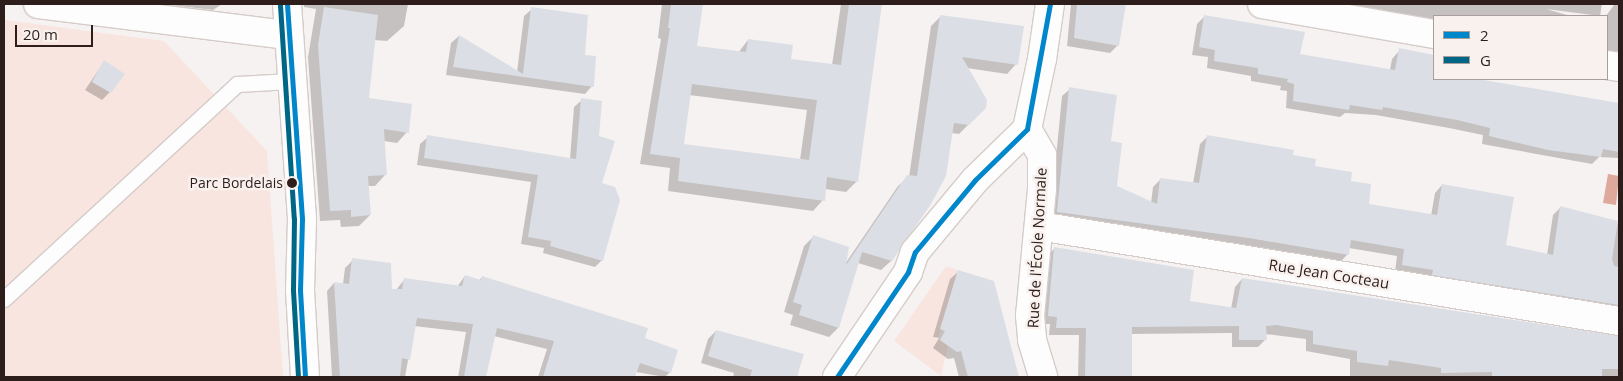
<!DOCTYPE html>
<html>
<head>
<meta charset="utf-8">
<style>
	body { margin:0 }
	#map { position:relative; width:1623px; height:381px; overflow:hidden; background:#f6f2f1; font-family:"Open Sans",sans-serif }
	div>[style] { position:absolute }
	.green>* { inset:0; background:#f9e5e0 }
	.water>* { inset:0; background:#dea89c }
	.shadow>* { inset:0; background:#0003 }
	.building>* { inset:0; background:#dbdfe5 }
	.roads { filter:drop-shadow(1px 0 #d5ccc9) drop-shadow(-1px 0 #d5ccc9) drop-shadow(0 1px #d5ccc9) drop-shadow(0 -1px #d5ccc9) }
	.service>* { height:15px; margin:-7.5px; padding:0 7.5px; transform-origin:7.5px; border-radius:7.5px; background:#fefdfd }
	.minor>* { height:28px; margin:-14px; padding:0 14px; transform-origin:14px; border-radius:14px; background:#fefdfd }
	.tertiary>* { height:28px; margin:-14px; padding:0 14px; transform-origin:14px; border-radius:14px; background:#fefdfd }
	.secondary>* { height:28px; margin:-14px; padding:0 14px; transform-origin:14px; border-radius:14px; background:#fefdfd }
	.bus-1>* { height:5px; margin:-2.5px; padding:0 2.5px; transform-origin:2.5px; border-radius:2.5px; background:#0086cb }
	.bus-2>* { height:5px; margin:-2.5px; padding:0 2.5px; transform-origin:2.5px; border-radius:2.5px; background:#006685 }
	.dots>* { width:14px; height:14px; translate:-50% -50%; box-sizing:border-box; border:2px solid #f9f1ee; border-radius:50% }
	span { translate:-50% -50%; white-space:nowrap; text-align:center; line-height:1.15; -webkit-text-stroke:5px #f9f1ee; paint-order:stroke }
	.bus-label { font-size:14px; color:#2d1e1b }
	.right { translate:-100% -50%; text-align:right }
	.street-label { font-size:15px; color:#2d1e1b }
	.frame { position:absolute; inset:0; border:5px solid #2d1e1b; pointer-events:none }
	.legend { position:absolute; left:1433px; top:15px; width:175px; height:65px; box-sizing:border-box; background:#f9f1ee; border:1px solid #a79d9a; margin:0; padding:6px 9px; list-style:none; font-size:15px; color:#2d1e1b }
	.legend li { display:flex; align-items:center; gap:10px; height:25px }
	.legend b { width:25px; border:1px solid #a79d9a }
	.scale { position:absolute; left:15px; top:25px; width:78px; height:22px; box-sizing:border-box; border:2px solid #2d1e1b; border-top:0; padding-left:6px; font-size:15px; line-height:18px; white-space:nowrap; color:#2d1e1b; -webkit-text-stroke:4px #f9f1ee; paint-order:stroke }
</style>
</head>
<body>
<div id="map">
	<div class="green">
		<div style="clip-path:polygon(4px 20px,164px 41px,267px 151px,283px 377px,4px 377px)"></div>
		<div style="clip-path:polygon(946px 266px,958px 270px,938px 339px,948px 346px,941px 376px,894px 341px)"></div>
	</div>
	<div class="water">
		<div style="clip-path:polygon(1608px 174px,1619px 176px,1616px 205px,1603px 203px)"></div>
	</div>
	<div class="shadow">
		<div style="clip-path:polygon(163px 4px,222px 4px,213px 10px)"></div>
		<div style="clip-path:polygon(304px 4px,408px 4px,404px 26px,387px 41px,374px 40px,367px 99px,407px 132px,397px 143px,384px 141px,385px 175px,375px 186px,368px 186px,370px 215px,359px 226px,341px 227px,340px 220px,320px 221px,308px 57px,316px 9px,304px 7px)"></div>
		<div style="clip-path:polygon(evenodd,662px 4px,702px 4px,696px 47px,738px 53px,748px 40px,790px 60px,832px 65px,841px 4px,881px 4px,857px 181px,846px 192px,825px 189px,823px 200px,813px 211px,668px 191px,670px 168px,640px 164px,661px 39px,658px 38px,662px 4px,689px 95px,807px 110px,800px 160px,682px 145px,689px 95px)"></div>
		<div style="clip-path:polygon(1071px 4px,1125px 4px,1118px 45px,1110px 53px,1067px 46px)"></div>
		<div style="clip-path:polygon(1305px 4px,1602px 4px,1600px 16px,1546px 9px,1571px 16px,1434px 16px,1434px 26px)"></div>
		<div style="clip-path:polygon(1614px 5px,1619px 5px,1619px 56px,1607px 54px,1606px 16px)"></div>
		<div style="clip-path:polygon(532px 9px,584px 56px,592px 86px,585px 94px,446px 75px,451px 43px,459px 36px,517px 72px,524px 16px)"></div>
		<div style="clip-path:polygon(1205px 16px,1299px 55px,1390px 70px,1392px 59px,1399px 51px,1408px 51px,1434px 56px,1434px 79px,1471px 79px,1619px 105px,1619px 158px,1599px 157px,1592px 164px,1482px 144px,1483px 135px,1449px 128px,1376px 115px,1345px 113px,1340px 117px,1286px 108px,1287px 91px,1280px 90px,1281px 86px,1251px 81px,1251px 76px,1207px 68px,1208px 57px,1192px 55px,1197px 24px)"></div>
		<div style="clip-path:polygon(940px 17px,1016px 64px,1007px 74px,967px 68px,985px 108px,959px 134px,951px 133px,891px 261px,881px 270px,858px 263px,838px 328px,829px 337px,790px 325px,793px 315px,784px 312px,804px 246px,813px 237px,845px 264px,898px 186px,909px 177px,931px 26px)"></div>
		<div style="clip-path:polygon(104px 62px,110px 92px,102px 100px,85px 90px)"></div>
		<div style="clip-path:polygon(1070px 89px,1110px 142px,1115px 186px,1151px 203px,1153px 187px,1161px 179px,1193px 183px,1200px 144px,1207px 137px,1292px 156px,1349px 182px,1367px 205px,1431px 216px,1435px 193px,1442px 185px,1505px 246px,1547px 255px,1553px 215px,1561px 207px,1619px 224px,1619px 315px,1395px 272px,1397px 256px,1349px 248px,1347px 255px,1340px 262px,1241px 245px,1050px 219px,1062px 96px)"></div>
		<div style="clip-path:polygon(582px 100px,597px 137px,602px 260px,595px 267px,543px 253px,544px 248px,521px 244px,531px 182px,417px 165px,420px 144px,428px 137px,570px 159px,574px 107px)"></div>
		<div style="clip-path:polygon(1054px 249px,1188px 302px,1231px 309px,1235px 287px,1242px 279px,1619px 337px,1619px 377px,1350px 377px,1350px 359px,1306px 351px,1306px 339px,1265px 334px,1266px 339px,1258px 347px,1232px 347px,1232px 333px,1131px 334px,1131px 377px,1078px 377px,1079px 335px,1049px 335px,1050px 324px,1041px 324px,1047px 256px)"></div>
		<div style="clip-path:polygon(353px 260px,391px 290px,396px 290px,404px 280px,457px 287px,465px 276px,479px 281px,482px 277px,644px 339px,670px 372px,665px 377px,636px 372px,634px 377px,538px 377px,547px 349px,494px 336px,485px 377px,458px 377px,466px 332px,414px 326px,405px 377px,332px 377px,327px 291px,334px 283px,343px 284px,345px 268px)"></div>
		<div style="clip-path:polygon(958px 272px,993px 282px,1018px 377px,959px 377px,954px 358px,948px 359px,933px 348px,939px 338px,933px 337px,950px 279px)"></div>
		<div style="clip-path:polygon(716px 331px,802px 355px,797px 377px,733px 377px,734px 373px,701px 363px,708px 339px)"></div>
	</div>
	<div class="building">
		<div style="clip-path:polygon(evenodd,671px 4px,703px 4px,697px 46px,746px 52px,748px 39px,793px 45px,791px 59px,841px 65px,849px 4px,882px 4px,858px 182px,827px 177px,825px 201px,678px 181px,680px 158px,650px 154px,670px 28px,668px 28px,671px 4px,692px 84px,817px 100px,809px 160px,684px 144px,692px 84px)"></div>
		<div style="clip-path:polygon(1077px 4px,1126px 4px,1119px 46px,1074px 38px)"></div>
		<div style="clip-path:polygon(324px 7px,378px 15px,369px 98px,412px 104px,409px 133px,384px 129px,387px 175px,368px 176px,371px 215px,351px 217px,351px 210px,330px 211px,318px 45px)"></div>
		<div style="clip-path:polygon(531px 7px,588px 15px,585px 55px,596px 56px,594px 87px,453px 67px,459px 35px,523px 74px)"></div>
		<div style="clip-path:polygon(940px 15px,1024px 26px,1018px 65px,962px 57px,987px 100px,986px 108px,969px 125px,954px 123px,946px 176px,931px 204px,892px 261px,862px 252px,839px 328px,799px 315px,802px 305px,793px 302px,813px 235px,849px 247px,846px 265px,907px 175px,917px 176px)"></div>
		<div style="clip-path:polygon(1204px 15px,1305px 32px,1300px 54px,1395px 70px,1399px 48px,1434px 55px,1434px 79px,1478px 79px,1619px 103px,1619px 152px,1603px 149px,1601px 157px,1548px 150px,1489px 136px,1490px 128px,1457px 120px,1383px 107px,1382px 110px,1350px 105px,1349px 110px,1293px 101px,1294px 84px,1287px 82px,1288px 79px,1258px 74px,1258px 68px,1214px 61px,1215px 50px,1199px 47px)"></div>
		<div style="clip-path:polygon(104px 60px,125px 74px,111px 93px,92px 82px)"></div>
		<div style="clip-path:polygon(1069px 87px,1117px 95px,1111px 141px,1122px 143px,1117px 186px,1157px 204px,1160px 178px,1199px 183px,1207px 135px,1294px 150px,1293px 155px,1316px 159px,1315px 166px,1352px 172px,1351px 181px,1371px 184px,1369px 204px,1437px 215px,1442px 184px,1514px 197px,1506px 245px,1553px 255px,1560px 206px,1618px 221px,1612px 259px,1614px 266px,1619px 267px,1619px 305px,1432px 275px,1433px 270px,1402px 265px,1404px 249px,1351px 240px,1349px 255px,1249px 238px,1057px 212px)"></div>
		<div style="clip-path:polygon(581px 98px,602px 101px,599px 136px,615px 141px,602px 183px,615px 187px,620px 200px,603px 261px,550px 246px,551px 241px,528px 237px,538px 175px,424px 158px,427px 135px,576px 159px)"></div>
		<div style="clip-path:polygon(1054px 247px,1194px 270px,1190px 301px,1236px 308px,1242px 278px,1619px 336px,1619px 369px,1602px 369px,1602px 377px,1492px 377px,1492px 372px,1441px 373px,1441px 368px,1389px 360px,1388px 366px,1357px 362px,1357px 351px,1313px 344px,1313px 331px,1276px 325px,1266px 326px,1267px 340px,1239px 340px,1239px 326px,1132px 327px,1132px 377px,1085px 377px,1086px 328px,1056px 328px,1057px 317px,1048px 316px)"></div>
		<div style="clip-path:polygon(352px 258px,391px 263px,392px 289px,402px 289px,404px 278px,462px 286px,465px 275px,481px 280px,482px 276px,648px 328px,645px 338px,678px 350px,671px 373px,640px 363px,635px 377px,543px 377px,554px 341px,497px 328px,486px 377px,464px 377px,473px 324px,417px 318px,410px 360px,402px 358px,400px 377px,340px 377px,334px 282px,349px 284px)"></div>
		<div style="clip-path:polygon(958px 270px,994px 281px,1019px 377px,968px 377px,961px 351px,957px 352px,940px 340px,945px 331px,940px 329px)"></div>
		<div style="clip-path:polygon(716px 330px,804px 354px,797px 377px,750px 377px,752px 370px,708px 356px)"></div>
	</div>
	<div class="roads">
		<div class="service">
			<div style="left:4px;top:299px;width:317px;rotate:-42.7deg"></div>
			<div style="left:237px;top:84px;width:54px;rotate:-3.2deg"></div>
		</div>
		<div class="minor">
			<div style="left:38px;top:4px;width:252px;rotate:7.1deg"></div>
			<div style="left:1262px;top:4px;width:175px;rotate:9.9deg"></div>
			<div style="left:1607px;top:65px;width:12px;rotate:9deg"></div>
			<div style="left:1039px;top:226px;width:588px;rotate:9.3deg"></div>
		</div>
		<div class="tertiary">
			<div style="left:1027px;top:129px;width:30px;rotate:60deg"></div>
			<div style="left:1042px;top:155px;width:34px;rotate:90deg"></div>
			<div style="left:1042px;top:189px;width:127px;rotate:95.4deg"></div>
			<div style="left:1030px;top:315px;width:25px;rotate:85deg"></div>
			<div style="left:1032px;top:340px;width:39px;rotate:73deg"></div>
		</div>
		<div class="secondary">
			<div style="left:287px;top:4px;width:216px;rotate:86deg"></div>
			<div style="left:302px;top:219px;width:71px;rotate:91.6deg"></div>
			<div style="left:300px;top:290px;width:87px;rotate:86.7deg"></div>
			<div style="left:837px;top:377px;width:127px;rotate:-55.9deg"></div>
			<div style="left:908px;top:272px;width:21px;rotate:-71deg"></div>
			<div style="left:915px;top:252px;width:94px;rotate:-50.2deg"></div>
			<div style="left:975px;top:180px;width:73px;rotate:-44.4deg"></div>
			<div style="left:1027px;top:129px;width:72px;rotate:-77.9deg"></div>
			<div style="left:1042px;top:59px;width:56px;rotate:-81.7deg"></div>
		</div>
	</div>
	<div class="bus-1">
		<div style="left:287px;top:4px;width:216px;rotate:86deg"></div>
		<div style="left:302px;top:219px;width:71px;rotate:91.6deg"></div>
		<div style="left:300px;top:290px;width:87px;rotate:86.7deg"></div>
		<div style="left:837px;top:377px;width:127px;rotate:-55.9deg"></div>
		<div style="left:908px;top:272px;width:21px;rotate:-71deg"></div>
		<div style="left:915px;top:252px;width:94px;rotate:-50.2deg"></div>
		<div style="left:975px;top:180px;width:73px;rotate:-44.4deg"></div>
		<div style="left:1027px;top:129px;width:127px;rotate:-79.6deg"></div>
	</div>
	<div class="bus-2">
		<div style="left:280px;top:5px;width:214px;rotate:86.3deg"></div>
		<div style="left:294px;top:219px;width:71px;rotate:90.8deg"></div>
		<div style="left:293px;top:290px;width:87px;rotate:86.7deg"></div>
	</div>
	<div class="dots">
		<div style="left:292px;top:183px;background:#2d1e1b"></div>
	</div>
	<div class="bus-label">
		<span class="right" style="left:283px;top:183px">Parc Bordelais</span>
	</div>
	<div class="street-label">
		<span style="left:1037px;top:248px;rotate:-87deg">Rue de l'École Normale</span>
		<span style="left:1329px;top:274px;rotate:9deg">Rue Jean Cocteau</span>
	</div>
	<div class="frame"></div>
	<ul class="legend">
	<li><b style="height:6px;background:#0086cb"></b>2</li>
	<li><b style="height:6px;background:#006685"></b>G</li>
	</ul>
	<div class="scale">20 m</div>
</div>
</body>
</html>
